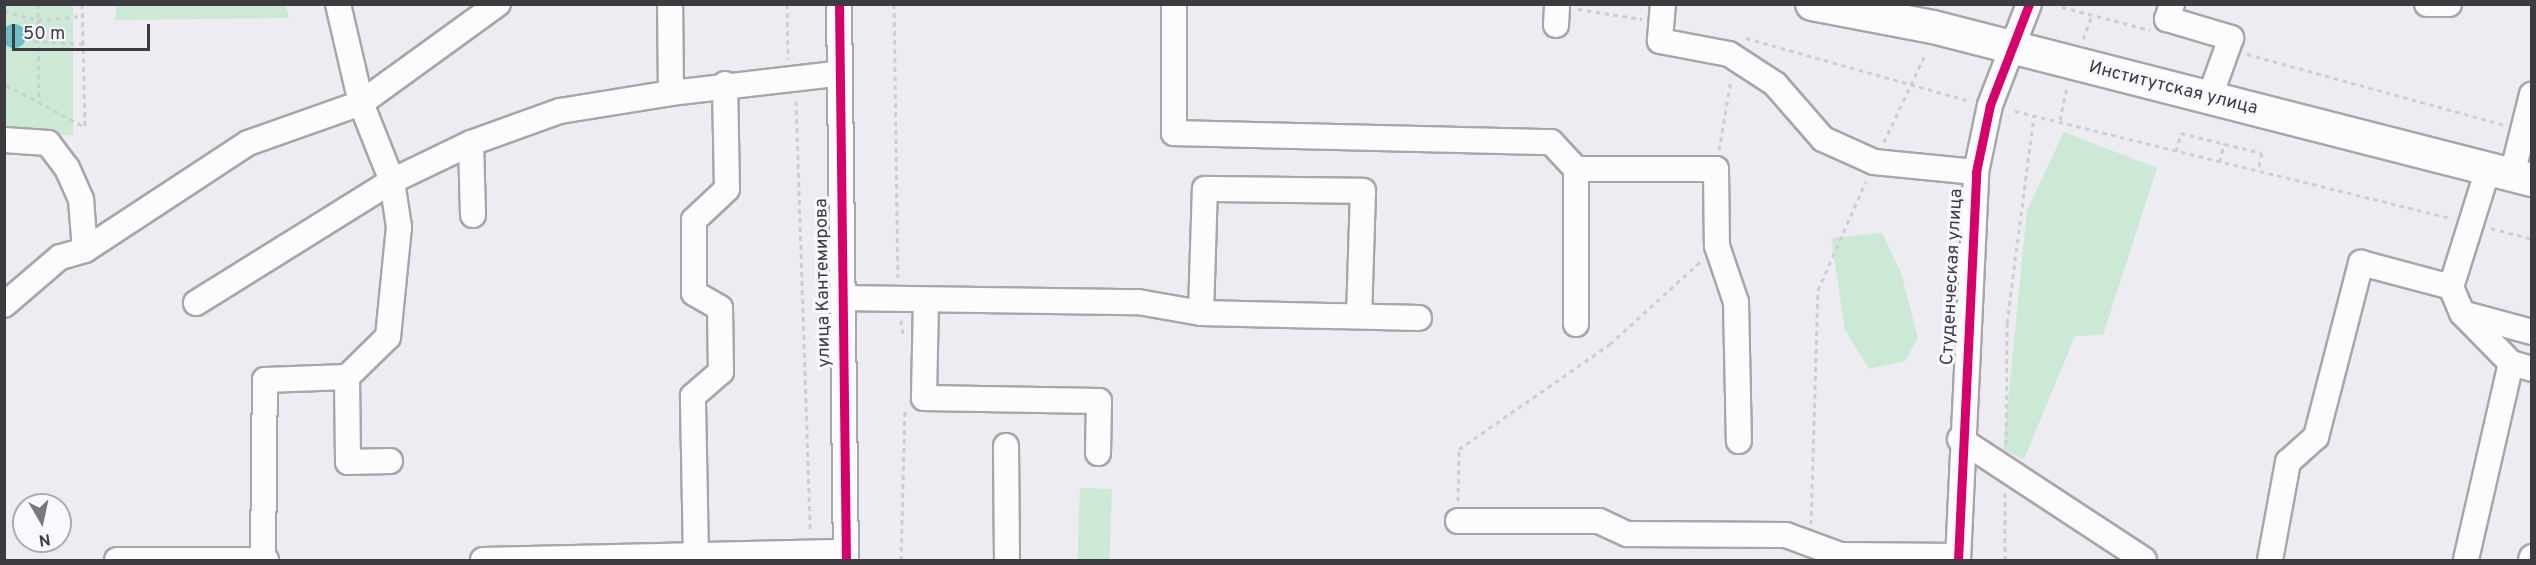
<!DOCTYPE html>
<html>
<head>
<meta charset="utf-8">
<style>
	body { margin:0 }
	#map { position:relative; width:2536px; height:565px; overflow:hidden; background:#edecf2; font-family:Overpass,sans-serif }
	div>[style] { position:absolute }
	.green>* { inset:0; background:#cbe9d4; transform-origin:0 0 }
	.water>* { inset:0; background:#6ebdcb }
	.round { border-radius:50% }
	.path>* { height:3px; margin-top:-1.5px; transform-origin:0; background:repeating-linear-gradient(90deg,#cecdd0 0 4.5px,transparent 0 9px) }
	.roads { filter:drop-shadow(2px 0 #a7a6ab) drop-shadow(-2px 0 #a7a6ab) drop-shadow(0 2px #a7a6ab) drop-shadow(0 -2px #a7a6ab) }
	.minor>* { height:24px; margin:-12px; padding:0 12px; transform-origin:12px; border-radius:12px; background:#fcfcfd }
	.major>* { height:32px; margin:-16px; padding:0 16px; transform-origin:16px; border-radius:16px; background:#fcfcfd }
	.cycleway>* { height:9px; margin:-4.5px; padding:0 4.5px; transform-origin:4.5px; border-radius:4.5px; background:#d6006c }
	span { translate:-50% -50%; white-space:nowrap; text-align:center; line-height:1.15; -webkit-text-stroke:6px #f9f7ff; paint-order:stroke }
	.street-label { font-size:18px; color:#3c3b3f }
	.frame { position:absolute; inset:0; border:6px solid #3c3b3f; pointer-events:none }
	.north { position:absolute; left:12px; top:493px; width:60px; height:60px; box-sizing:border-box; background:#f9f7ff; border:2px solid #adacb2; border-radius:50%; rotate:171deg; font-size:16px; font-weight:700; line-height:24px; text-align:center; color:#3c3b3f }
	.north::after { content:''; display:block; margin:auto; width:21px; height:27px; background:#7a797e; clip-path:polygon(50% 0,100% 100%,50% 72%,0 100%) }
	.scale { position:absolute; left:12px; top:24px; width:138px; height:27px; box-sizing:border-box; border:3px solid #3c3b3f; border-top:0; padding-left:8px; font-size:18px; line-height:21px; white-space:nowrap; color:#3c3b3f; -webkit-text-stroke:4px #f9f7ff; paint-order:stroke }
</style>
</head>
<body>
<div id="map">
	<div class="green">
		<div style="clip-path:polygon(117px 4px,285px 5px,289px 18px,115px 20px)"></div>
		<div style="left:5px;top:5px;width:68px;height:130px"></div>
		<div style="clip-path:polygon(2064px 132px,2157px 168px,2103px 335px,2075px 336px,2024px 459px,2003px 450px,2027px 210px)"></div>
		<div style="clip-path:polygon(1882px 233px,1901px 273px,1918px 338px,1905px 361px,1869px 369px,1845px 330px,1831px 238px)"></div>
		<div style="left:1080px;top:488px;width:32px;height:72px;rotate:2deg"></div>
	</div>
	<div class="water">
		<div class="round" style="left:2px;top:24px;width:24px;height:24px"></div>
	</div>
	<div class="path">
		<div style="left:38px;top:4px;width:16px;rotate:90deg"></div>
		<div style="left:38px;top:20px;width:44px;rotate:-5.2deg"></div>
		<div style="left:82px;top:4px;width:123px;rotate:88.6deg"></div>
		<div style="left:787px;top:4px;width:55px;rotate:89deg"></div>
		<div style="left:894px;top:4px;width:273px;rotate:89.2deg"></div>
		<div style="left:4px;top:5px;width:1px;rotate:-45deg"></div>
		<div style="left:2062px;top:7px;width:91px;rotate:14.6deg"></div>
		<div style="left:1578px;top:9px;width:65px;rotate:8.9deg"></div>
		<div style="left:4px;top:11px;width:35px;rotate:15deg"></div>
		<div style="left:38px;top:20px;width:81px;rotate:89.3deg"></div>
		<div style="left:1746px;top:38px;width:229px;rotate:15.7deg"></div>
		<div style="left:2083px;top:39px;width:25px;rotate:-69deg"></div>
		<div style="left:34px;top:41px;width:49px;rotate:3.5deg"></div>
		<div style="left:2247px;top:54px;width:267px;rotate:15.4deg"></div>
		<div style="left:4px;top:74px;width:11px;rotate:80deg"></div>
		<div style="left:6px;top:85px;width:89px;rotate:28deg"></div>
		<div style="left:796px;top:101px;width:431px;rotate:88.1deg"></div>
		<div style="left:2015px;top:111px;width:448px;rotate:13.8deg"></div>
		<div style="left:2060px;top:120px;width:34px;rotate:-78deg"></div>
		<div style="left:1884px;top:142px;width:94px;rotate:-64.8deg"></div>
		<div style="left:1719px;top:150px;width:71px;rotate:-80.3deg"></div>
		<div style="left:2176px;top:151px;width:19px;rotate:-74deg"></div>
		<div style="left:2181px;top:133px;width:83px;rotate:13.9deg"></div>
		<div style="left:2262px;top:153px;width:18px;rotate:103deg"></div>
		<div style="left:2220px;top:162px;width:19px;rotate:-78deg"></div>
		<div style="left:2491px;top:228px;width:42px;rotate:15deg"></div>
		<div style="left:901px;top:320px;width:17px;rotate:83deg"></div>
		<div style="left:2006px;top:444px;width:121px;rotate:-89.5deg"></div>
		<div style="left:2007px;top:323px;width:210px;rotate:-82.6deg"></div>
		<div style="left:1458px;top:501px;width:52px;rotate:-88.9deg"></div>
		<div style="left:1459px;top:449px;width:184px;rotate:-34.8deg"></div>
		<div style="left:1610px;top:344px;width:123px;rotate:-42.4deg"></div>
		<div style="left:1811px;top:524px;width:234px;rotate:-88.3deg"></div>
		<div style="left:1818px;top:290px;width:119px;rotate:-66.2deg"></div>
		<div style="left:901px;top:560px;width:151px;rotate:-88.5deg"></div>
		<div style="left:2005px;top:560px;width:67px;rotate:-90deg"></div>
	</div>
	<div class="roads">
		<div class="minor">
			<div style="left:839px;top:4px;width:556px;rotate:89.28deg"></div>
			<div style="left:1174px;top:4px;width:129px;rotate:90deg"></div>
			<div style="left:1174px;top:133px;width:377px;rotate:1.4deg"></div>
			<div style="left:1551px;top:142px;width:37px;rotate:47deg"></div>
			<div style="left:1576px;top:169px;width:155px;rotate:90deg"></div>
			<div style="left:1663px;top:4px;width:37px;rotate:95deg"></div>
			<div style="left:1660px;top:41px;width:70px;rotate:10.7deg"></div>
			<div style="left:1729px;top:54px;width:55px;rotate:33.1deg"></div>
			<div style="left:1775px;top:84px;width:73px;rotate:48.9deg"></div>
			<div style="left:1823px;top:139px;width:56px;rotate:24.3deg"></div>
			<div style="left:1874px;top:162px;width:102px;rotate:5.6deg"></div>
			<div style="left:2172px;top:4px;width:16px;rotate:108deg"></div>
			<div style="left:2167px;top:19px;width:67px;rotate:16.5deg"></div>
			<div style="left:2231px;top:38px;width:65px;rotate:109.8deg"></div>
			<div style="left:2427px;top:4px;width:22px"></div>
			<div style="left:1556px;top:25px;width:21px;rotate:-87deg"></div>
			<div style="left:671px;top:93px;width:166px;rotate:-6.6deg"></div>
			<div style="left:4px;top:140px;width:44px;rotate:3.9deg"></div>
			<div style="left:48px;top:143px;width:31px;rotate:53deg"></div>
			<div style="left:67px;top:168px;width:35px;rotate:66deg"></div>
			<div style="left:81px;top:200px;width:50px;rotate:85.4deg"></div>
			<div style="left:85px;top:250px;width:26px;rotate:164deg"></div>
			<div style="left:60px;top:257px;width:74px;rotate:139.4deg"></div>
			<div style="left:471px;top:143px;width:95px;rotate:-19.8deg"></div>
			<div style="left:560px;top:111px;width:112px;rotate:-9.2deg"></div>
			<div style="left:671px;top:93px;width:89px;rotate:-90.6deg"></div>
			<div style="left:1576px;top:169px;width:140px"></div>
			<div style="left:1716px;top:169px;width:77px;rotate:89.3deg"></div>
			<div style="left:1717px;top:246px;width:59px;rotate:71.3deg"></div>
			<div style="left:1736px;top:302px;width:139px;rotate:88.8deg"></div>
			<div style="left:2488px;top:169px;width:124px;rotate:107.4deg"></div>
			<div style="left:2451px;top:287px;width:28px;rotate:67deg"></div>
			<div style="left:2462px;top:313px;width:73px;rotate:15.2deg"></div>
			<div style="left:2512px;top:175px;width:83px;rotate:-76.1deg"></div>
			<div style="left:85px;top:250px;width:195px;rotate:-33.3deg"></div>
			<div style="left:248px;top:143px;width:120px;rotate:-19.5deg"></div>
			<div style="left:361px;top:103px;width:169px;rotate:-35.9deg"></div>
			<div style="left:840px;top:298px;width:298px;rotate:0.8deg"></div>
			<div style="left:1138px;top:302px;width:64px;rotate:9.9deg"></div>
			<div style="left:1201px;top:313px;width:218px;rotate:1.3deg"></div>
			<div style="left:926px;top:301px;width:97px;rotate:91.2deg"></div>
			<div style="left:924px;top:398px;width:175px;rotate:1deg"></div>
			<div style="left:1099px;top:401px;width:52px;rotate:91.1deg"></div>
			<div style="left:196px;top:303px;width:231px;rotate:-31.9deg"></div>
			<div style="left:392px;top:181px;width:88px;rotate:-25.7deg"></div>
			<div style="left:471px;top:143px;width:72px;rotate:88.4deg"></div>
			<div style="left:1201px;top:313px;width:124px;rotate:-88.2deg"></div>
			<div style="left:1205px;top:189px;width:158px;rotate:0.7deg"></div>
			<div style="left:1363px;top:191px;width:125px;rotate:91.8deg"></div>
			<div style="left:2462px;top:313px;width:70px;rotate:45.6deg"></div>
			<div style="left:2511px;top:363px;width:202px;rotate:102.9deg"></div>
			<div style="left:2511px;top:363px;width:22px;rotate:16deg"></div>
			<div style="left:347px;top:377px;width:85px;rotate:89.3deg"></div>
			<div style="left:348px;top:462px;width:42px;rotate:-1.4deg"></div>
			<div style="left:1960px;top:439px;width:220px;rotate:33.3deg"></div>
			<div style="left:1006px;top:446px;width:114px;rotate:89.5deg"></div>
			<div style="left:1458px;top:521px;width:141px"></div>
			<div style="left:1599px;top:521px;width:31px;rotate:25deg"></div>
			<div style="left:1627px;top:534px;width:159px;rotate:0.4deg"></div>
			<div style="left:1786px;top:535px;width:58px;rotate:20.3deg"></div>
			<div style="left:1840px;top:555px;width:118px;rotate:0.5deg"></div>
			<div style="left:696px;top:558px;width:162px;rotate:-91.1deg"></div>
			<div style="left:693px;top:396px;width:37px;rotate:-41deg"></div>
			<div style="left:721px;top:372px;width:64px;rotate:-90.9deg"></div>
			<div style="left:720px;top:308px;width:30px;rotate:-150deg"></div>
			<div style="left:694px;top:293px;width:73px;rotate:-90deg"></div>
			<div style="left:694px;top:220px;width:45px;rotate:-43.2deg"></div>
			<div style="left:727px;top:189px;width:105px;rotate:-91.1deg"></div>
			<div style="left:117px;top:560px;width:149px"></div>
			<div style="left:263px;top:560px;width:180px;rotate:-89.4deg"></div>
			<div style="left:265px;top:380px;width:82px;rotate:-2.1deg"></div>
			<div style="left:347px;top:377px;width:57px;rotate:-44.3deg"></div>
			<div style="left:388px;top:337px;width:111px;rotate:-84.3deg"></div>
			<div style="left:399px;top:227px;width:47px;rotate:-98.7deg"></div>
			<div style="left:392px;top:181px;width:84px;rotate:-111.7deg"></div>
			<div style="left:361px;top:103px;width:102px;rotate:-103.1deg"></div>
			<div style="left:483px;top:560px;width:363px;rotate:-1.3deg"></div>
			<div style="left:1958px;top:560px;width:388px;rotate:-87.3deg"></div>
			<div style="left:1976px;top:172px;width:68px;rotate:-78.2deg"></div>
			<div style="left:1990px;top:105px;width:108px;rotate:-68.9deg"></div>
			<div style="left:2270px;top:560px;width:100px;rotate:-79.6deg"></div>
			<div style="left:2288px;top:462px;width:38px;rotate:-42deg"></div>
			<div style="left:2316px;top:437px;width:180px;rotate:-75.5deg"></div>
			<div style="left:2361px;top:263px;width:93px;rotate:14.9deg"></div>
			<div style="left:2531px;top:560px;width:3px;rotate:-72deg"></div>
		</div>
		<div class="major">
			<div style="left:1812px;top:4px;width:123px;rotate:10.8deg"></div>
			<div style="left:1933px;top:27px;width:618px;rotate:14.33deg"></div>
		</div>
	</div>
	<div class="cycleway">
		<div style="left:839px;top:4px;width:556px;rotate:89.28deg"></div>
		<div style="left:1958px;top:560px;width:388px;rotate:-87.3deg"></div>
		<div style="left:1976px;top:172px;width:68px;rotate:-78.2deg"></div>
		<div style="left:1990px;top:105px;width:108px;rotate:-68.9deg"></div>
	</div>
	<div class="street-label">
		<span style="left:2173px;top:89px;rotate:14deg">Институтская улица</span>
		<span style="left:1953px;top:277px;rotate:-87deg">Студенческая улица</span>
		<span style="left:824px;top:283px;rotate:-91deg">улица Кантемирова</span>
	</div>
	<div class="frame"></div>
	<div class="north">N</div>
	<div class="scale">50 m</div>
</div>
</body>
</html>
